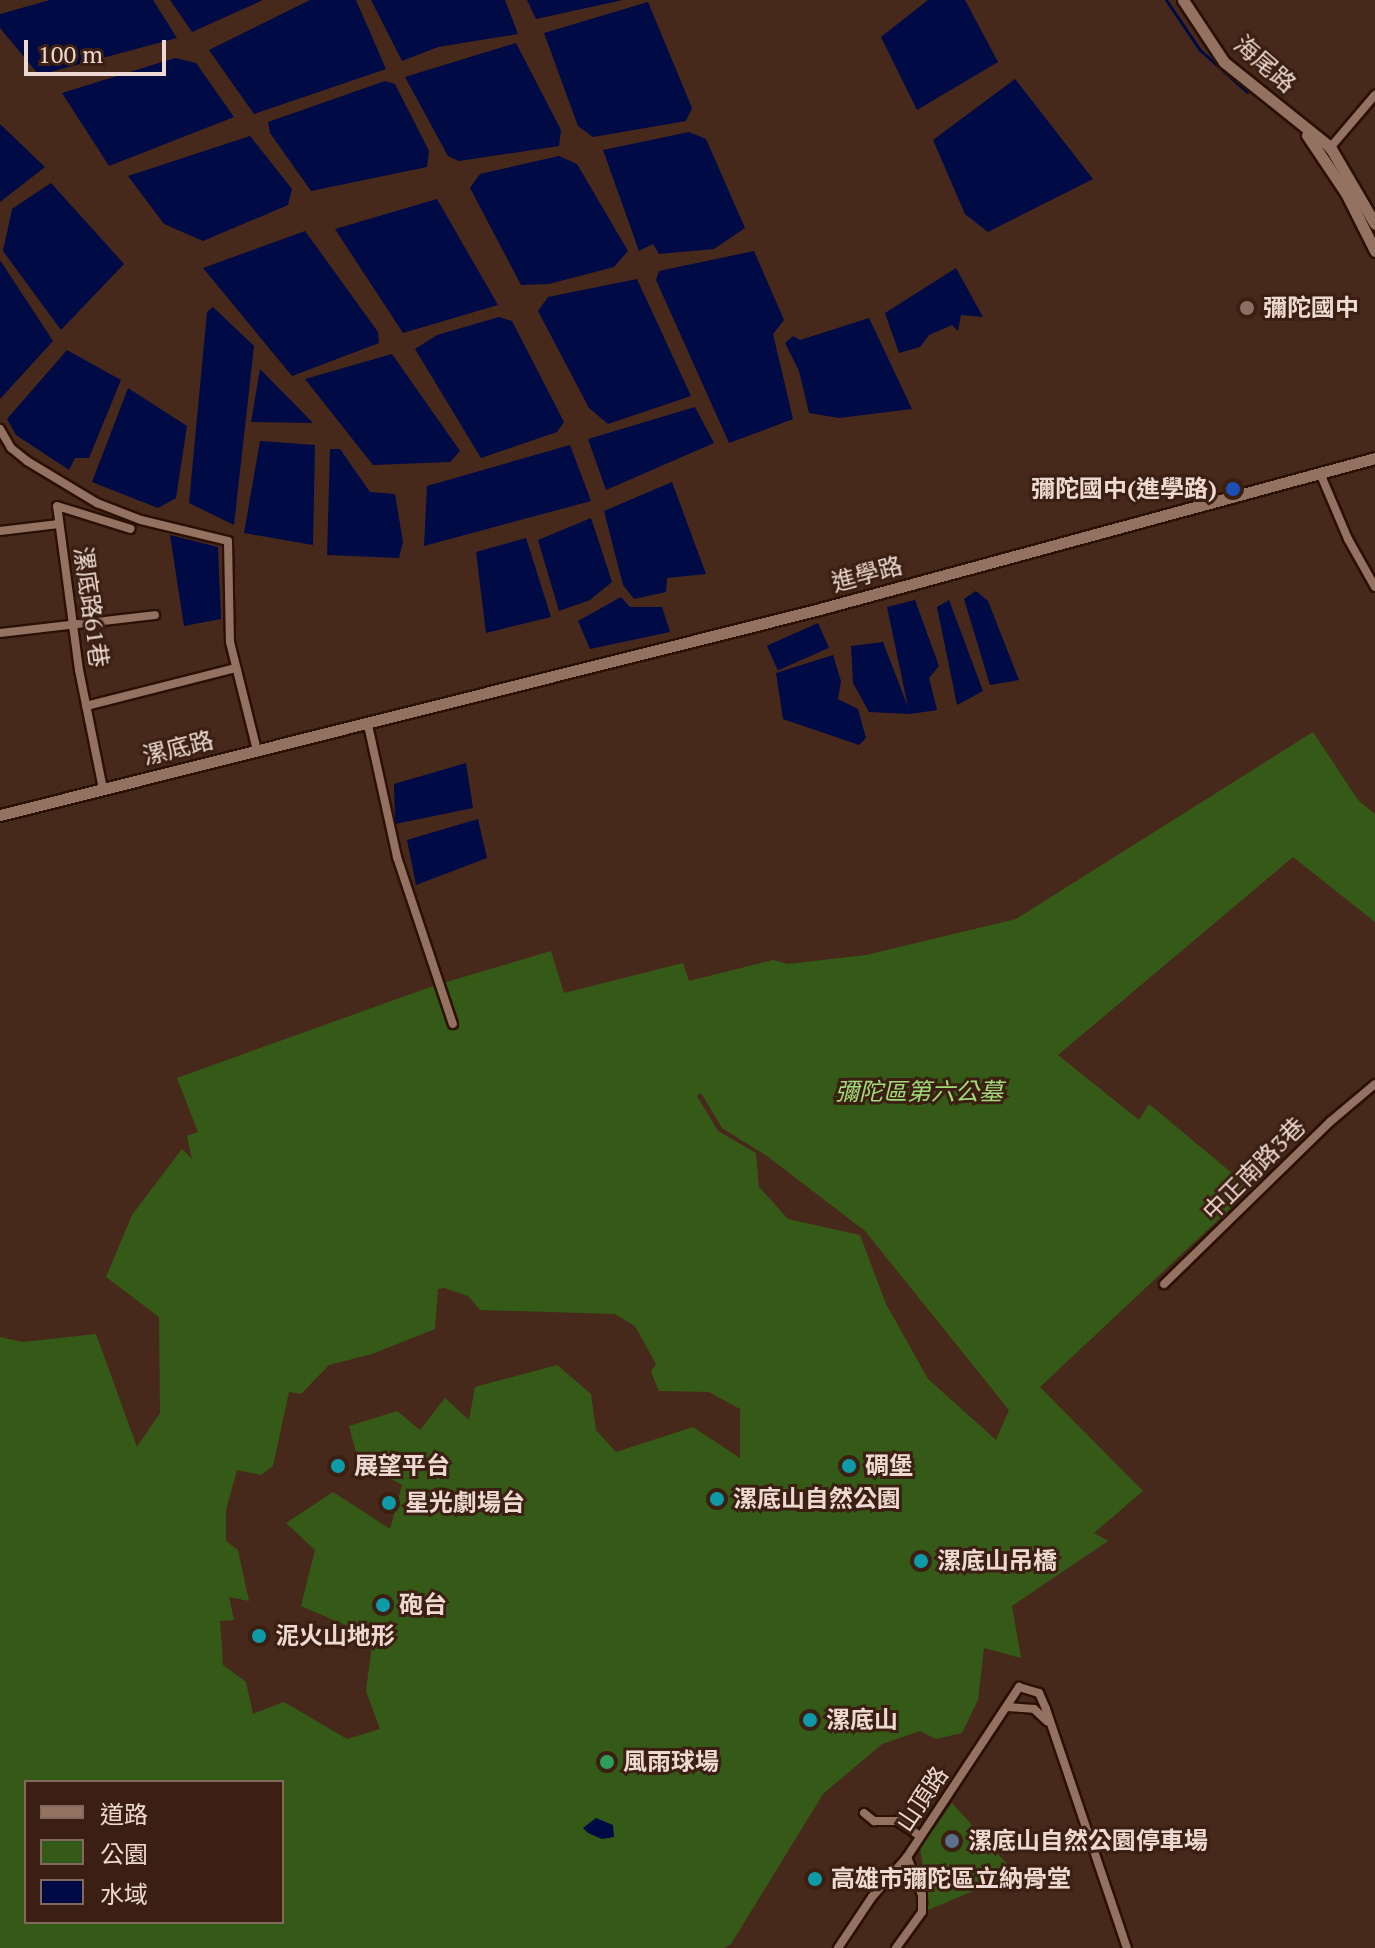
<!DOCTYPE html>
<html>
<head>
<meta charset="utf-8">
<style>
	body { margin:0 }
	#map { position:relative; width:1375px; height:1948px; overflow:hidden; background:#46291b; font-family:"PT Serif","Noto Sans TC",serif }
	div>[style] { position:absolute }
	.green>* { inset:0; background:#355a17 }
	.water>* { inset:0; background:#000a45; transform-origin:0 0 }
	.stream>* { height:3px; margin:-1.5px; padding:0 1.5px; transform-origin:1.5px; border-radius:1.5px; background:#000a45 }
	.roads { filter:drop-shadow(2px 0 #2b1004) drop-shadow(-2px 0 #2b1004) drop-shadow(0 2px #2b1004) drop-shadow(0 -2px #2b1004) }
	.street>* { height:8px; margin:-4px; padding:0 4px; transform-origin:4px; border-radius:4px; background:#947262 }
	.secondary>* { height:11px; margin:-5.5px; padding:0 5.5px; transform-origin:5.5px; border-radius:5.5px; background:#947262 }
	.dots>* { width:22px; height:22px; translate:-50% -50%; box-sizing:border-box; border:4px solid #3b1f12; border-radius:50% }
	span { translate:-50% -50%; white-space:nowrap; text-align:center; line-height:1.15; -webkit-text-stroke:6px #3b1f12; paint-order:stroke }
	.street-label { font-size:24px; color:#edd9d1 }
	.poi-label { font-size:24px; color:#edd9d1; font-weight:700 }
	.left { translate:0 -50%; text-align:left }
	.right { translate:-100% -50%; text-align:right }
	.park-label { font-size:24px; color:#a0da79; font-style:italic }
	.legend { position:absolute; left:24px; top:1780px; width:260px; height:144px; box-sizing:border-box; background:#3b1f12; border:2px solid #82695e; margin:0; padding:10px 14px; list-style:none; font-size:24px; color:#edd9d1 }
	.legend li { display:flex; align-items:center; gap:16px; height:40px }
	.legend b { width:40px; border:2px solid #82695e }
	.scale { position:absolute; left:24px; top:40px; width:142px; height:36px; box-sizing:border-box; border:4px solid #edd9d1; border-top:0; padding-left:10px; font-size:24px; line-height:28px; white-space:nowrap; color:#edd9d1; -webkit-text-stroke:6px #3b1f12; paint-order:stroke }
</style>
</head>
<body>
<div id="map">
	<div class="green">
		<div style="clip-path:polygon(evenodd,1313px 732px,1358px 800px,1375px 814px,1375px 922px,1293px 857px,1058px 1055px,1139px 1120px,1149px 1104px,1251px 1189px,1040px 1387px,1143px 1491px,1094px 1533px,1108px 1541px,1012px 1606px,1021px 1658px,984px 1648px,978px 1700px,962px 1733px,936px 1739px,920px 1731px,882px 1744px,823px 1794px,731px 1944px,724px 1948px,0 1948px,0 1337px,23px 1342px,96px 1334px,137px 1447px,160px 1413px,159px 1317px,106px 1277px,132px 1215px,182px 1149px,192px 1159px,187px 1136px,198px 1132px,177px 1078px,433px 986px,551px 951px,564px 993px,683px 963px,689px 981px,773px 960px,788px 964px,866px 955px,1016px 919px,1313px 732px,701px 1093px,722px 1128px,767px 1156px,865px 1231px,1009px 1410px,996px 1440px,928px 1379px,886px 1304px,860px 1235px,788px 1219px,759px 1187px,756px 1153px,718px 1131px,697px 1096px,701px 1093px,1313px 732px,444px 1288px,468px 1296px,480px 1310px,615px 1314px,635px 1326px,656px 1364px,651px 1372px,659px 1391px,709px 1392px,740px 1409px,740px 1458px,693px 1427px,616px 1452px,596px 1430px,591px 1394px,557px 1365px,475px 1387px,469px 1420px,445px 1398px,420px 1430px,397px 1411px,349px 1426px,358px 1460px,402px 1485px,390px 1529px,333px 1492px,286px 1523px,315px 1550px,301px 1606px,373px 1637px,366px 1691px,380px 1729px,347px 1739px,284px 1702px,253px 1714px,246px 1682px,223px 1665px,220px 1621px,234px 1620px,229px 1597px,249px 1601px,238px 1550px,226px 1541px,226px 1510px,237px 1470px,261px 1475px,273px 1466px,289px 1392px,301px 1394px,329px 1365px,372px 1354px,435px 1329px,438px 1289px,444px 1288px,1313px 732px,26px 1782px,282px 1782px,282px 1922px,26px 1922px,26px 1782px)"></div>
		<div style="clip-path:polygon(952px 1803px,1015px 1873px,926px 1911px,929px 1904px,920px 1848px)"></div>
	</div>
	<div class="water">
		<div style="clip-path:polygon(50px 0,153px 0,177px 38px,39px 75px,0 28px,0 14px)"></div>
		<div style="clip-path:polygon(170px 0,263px 0,192px 32px)"></div>
		<div style="clip-path:polygon(310px 0,356px 0,386px 69px,254px 114px,209px 50px)"></div>
		<div style="clip-path:polygon(371px 0,505px 0,518px 34px,438px 47px,402px 61px)"></div>
		<div style="clip-path:polygon(527px 0,623px 0,536px 19px)"></div>
		<div style="clip-path:polygon(928px 0,965px 0,998px 62px,917px 110px,881px 37px)"></div>
		<div style="clip-path:polygon(648px 2px,692px 108px,686px 121px,593px 137px,578px 126px,544px 33px)"></div>
		<div style="clip-path:polygon(516px 43px,561px 130px,559px 146px,459px 161px,448px 156px,405px 77px)"></div>
		<div style="clip-path:polygon(175px 58px,196px 63px,234px 117px,109px 166px,62px 93px)"></div>
		<div style="clip-path:polygon(1015px 79px,1093px 179px,988px 232px,965px 214px,933px 140px)"></div>
		<div style="clip-path:polygon(385px 81px,395px 84px,429px 151px,427px 167px,311px 191px,270px 133px,268px 122px)"></div>
		<div style="clip-path:polygon(0 124px,45px 167px,0 202px)"></div>
		<div style="clip-path:polygon(689px 132px,706px 139px,745px 228px,714px 249px,659px 254px,653px 244px,639px 251px,603px 150px)"></div>
		<div style="clip-path:polygon(250px 136px,292px 189px,288px 205px,203px 241px,164px 224px,128px 176px)"></div>
		<div style="clip-path:polygon(559px 156px,577px 164px,628px 251px,614px 267px,549px 284px,521px 285px,470px 188px,480px 174px)"></div>
		<div style="clip-path:polygon(51px 183px,124px 264px,61px 330px,3px 251px,12px 209px)"></div>
		<div style="clip-path:polygon(437px 199px,498px 305px,403px 333px,335px 229px)"></div>
		<div style="clip-path:polygon(305px 231px,378px 332px,379px 343px,292px 376px,203px 268px)"></div>
		<div style="clip-path:polygon(754px 251px,784px 320px,773px 334px,793px 419px,729px 443px,656px 280px,659px 271px)"></div>
		<div style="clip-path:polygon(0 260px,53px 341px,0 399px)"></div>
		<div style="clip-path:polygon(956px 268px,983px 317px,961px 315px,958px 331px,952px 325px,929px 335px,920px 347px,899px 353px,885px 313px)"></div>
		<div style="clip-path:polygon(637px 279px,691px 396px,608px 424px,589px 408px,538px 311px,548px 297px)"></div>
		<div style="clip-path:polygon(213px 307px,254px 346px,234px 525px,189px 503px,207px 312px)"></div>
		<div style="clip-path:polygon(499px 317px,512px 321px,564px 422px,557px 432px,481px 458px,415px 349px,437px 335px)"></div>
		<div style="clip-path:polygon(869px 318px,912px 409px,839px 418px,809px 413px,799px 371px,785px 343px,793px 336px,800px 340px)"></div>
		<div style="clip-path:polygon(67px 350px,121px 380px,89px 458px,75px 458px,69px 470px,16px 435px,7px 419px)"></div>
		<div style="clip-path:polygon(392px 354px,460px 451px,450px 462px,373px 465px,305px 379px)"></div>
		<div style="clip-path:polygon(260px 369px,313px 423px,251px 422px)"></div>
		<div style="clip-path:polygon(128px 388px,187px 426px,176px 498px,158px 508px,92px 482px)"></div>
		<div style="clip-path:polygon(695px 407px,714px 443px,606px 490px,588px 439px)"></div>
		<div style="clip-path:polygon(260px 441px,315px 445px,313px 545px,244px 533px)"></div>
		<div style="clip-path:polygon(570px 445px,591px 501px,424px 546px,427px 486px)"></div>
		<div style="clip-path:polygon(330px 449px,340px 449px,370px 492px,395px 494px,403px 542px,399px 558px,327px 555px)"></div>
		<div style="clip-path:polygon(672px 482px,706px 574px,667px 578px,666px 592px,634px 599px,623px 585px,604px 511px)"></div>
		<div style="clip-path:polygon(591px 518px,612px 582px,590px 600px,559px 611px,538px 540px)"></div>
		<div style="clip-path:polygon(170px 535px,218px 547px,221px 619px,184px 626px)"></div>
		<div style="clip-path:polygon(526px 538px,551px 617px,486px 633px,476px 552px)"></div>
		<div style="clip-path:polygon(976px 591px,988px 601px,1019px 680px,990px 685px,964px 599px)"></div>
		<div style="clip-path:polygon(621px 597px,630px 607px,662px 607px,670px 632px,590px 649px,578px 621px)"></div>
		<div style="clip-path:polygon(915px 600px,939px 666px,929px 678px,937px 710px,910px 714px,869px 712px,853px 683px,851px 646px,883px 642px,908px 707px,887px 607px)"></div>
		<div style="clip-path:polygon(949px 600px,983px 691px,957px 705px,937px 607px)"></div>
		<div style="left:818px;top:623px;width:27px;height:56px;rotate:66deg"></div>
		<div style="clip-path:polygon(833px 655px,841px 681px,838px 699px,858px 709px,866px 738px,859px 745px,783px 719px,776px 673px)"></div>
		<div style="clip-path:polygon(466px 763px,473px 808px,395px 824px,394px 784px)"></div>
		<div style="clip-path:polygon(478px 819px,487px 858px,416px 885px,407px 840px)"></div>
		<div style="clip-path:polygon(596px 1818px,613px 1825px,614px 1837px,602px 1839px,588px 1833px,583px 1828px)"></div>
	</div>
	<div class="stream">
		<div style="left:1166px;top:0;width:60px;rotate:55.8deg"></div>
		<div style="left:1200px;top:50px;width:63px;rotate:41.8deg"></div>
	</div>
	<div class="roads">
		<div class="street">
			<div style="left:1329px;top:149px;width:71px;rotate:-49.6deg"></div>
			<div style="left:0;top:429px;width:22px;rotate:60deg"></div>
			<div style="left:11px;top:448px;width:21px;rotate:39deg"></div>
			<div style="left:27px;top:461px;width:82px;rotate:31deg"></div>
			<div style="left:97px;top:503px;width:47px;rotate:21.1deg"></div>
			<div style="left:141px;top:520px;width:89px;rotate:13.6deg"></div>
			<div style="left:228px;top:541px;width:101px;rotate:88.9deg"></div>
			<div style="left:230px;top:642px;width:111px;rotate:76deg"></div>
			<div style="left:1320px;top:473px;width:72px;rotate:67deg"></div>
			<div style="left:1348px;top:539px;width:55px;rotate:60.6deg"></div>
			<div style="left:0;top:531px;width:59px;rotate:-6.8deg"></div>
			<div style="left:0;top:633px;width:156px;rotate:-6.6deg"></div>
			<div style="left:86px;top:706px;width:155px;rotate:-14.2deg"></div>
			<div style="left:368px;top:725px;width:135px;rotate:77.6deg"></div>
			<div style="left:397px;top:857px;width:176px;rotate:71.5deg"></div>
			<div style="left:103px;top:789px;width:121px;rotate:-101.4deg"></div>
			<div style="left:79px;top:670px;width:165px;rotate:-97.6deg"></div>
			<div style="left:57px;top:506px;width:77px;rotate:17.3deg"></div>
			<div style="left:1164px;top:1284px;width:233px;rotate:-44.3deg"></div>
			<div style="left:1331px;top:1121px;width:57px;rotate:-40.1deg"></div>
			<div style="left:1007px;top:1707px;width:27px;rotate:4deg"></div>
			<div style="left:1034px;top:1709px;width:18px;rotate:43deg"></div>
			<div style="left:864px;top:1813px;width:13px;rotate:39deg"></div>
			<div style="left:874px;top:1821px;width:23px"></div>
			<div style="left:897px;top:1821px;width:27px;rotate:33deg"></div>
			<div style="left:838px;top:1948px;width:61px;rotate:-56.3deg"></div>
			<div style="left:872px;top:1897px;width:53px;rotate:-48.8deg"></div>
			<div style="left:907px;top:1857px;width:204px;rotate:-56.6deg"></div>
			<div style="left:1019px;top:1687px;width:21px;rotate:17deg"></div>
			<div style="left:1039px;top:1693px;width:17px;rotate:66deg"></div>
			<div style="left:1046px;top:1709px;width:252px;rotate:71.3deg"></div>
			<div style="left:896px;top:1948px;width:44px;rotate:-54.2deg"></div>
			<div style="left:922px;top:1912px;width:17px;rotate:-90deg"></div>
			<div style="left:922px;top:1895px;width:41px;rotate:-111.5deg"></div>
		</div>
		<div class="secondary">
			<div style="left:1183px;top:0;width:74px;rotate:56.5deg"></div>
			<div style="left:1224px;top:62px;width:136px;rotate:38.7deg"></div>
			<div style="left:1330px;top:147px;width:89px;rotate:59.7deg"></div>
			<div style="left:1307px;top:135px;width:70px;rotate:56.1deg"></div>
			<div style="left:1346px;top:193px;width:65px;rotate:63.4deg"></div>
			<div style="left:0;top:815px;width:841px;rotate:-14.1deg"></div>
			<div style="left:816px;top:610px;width:579px;rotate:-15.21deg"></div>
		</div>
	</div>
	<div class="dots">
		<div style="left:1247px;top:308px;background:#8d6e63"></div>
		<div style="left:1233px;top:489px;background:#1a4fb4"></div>
		<div style="left:338px;top:1466px;background:#0f9aa8"></div>
		<div style="left:849px;top:1466px;background:#0f9aa8"></div>
		<div style="left:717px;top:1499px;background:#0f9aa8"></div>
		<div style="left:389px;top:1503px;background:#0f9aa8"></div>
		<div style="left:921px;top:1561px;background:#0f9aa8"></div>
		<div style="left:383px;top:1605px;background:#0f9aa8"></div>
		<div style="left:259px;top:1636px;background:#0f9aa8"></div>
		<div style="left:810px;top:1720px;background:#0f9aa8"></div>
		<div style="left:607px;top:1762px;background:#2e9e5b"></div>
		<div style="left:952px;top:1841px;background:#5c6f8a"></div>
		<div style="left:815px;top:1879px;background:#0f9aa8"></div>
	</div>
	<div class="street-label">
		<span style="left:1265px;top:64px;rotate:41deg">海尾路</span>
		<span style="left:867px;top:574px;rotate:-15deg">進學路</span>
		<span style="left:91px;top:607px;rotate:82deg">漯底路61巷</span>
		<span style="left:178px;top:748px;rotate:-14deg">漯底路</span>
		<span style="left:1254px;top:1169px;rotate:-45deg">中正南路3巷</span>
		<span style="left:922px;top:1799px;rotate:-56deg">山頂路</span>
	</div>
	<div class="poi-label">
		<span class="left" style="left:1263px;top:308px">彌陀國中</span>
		<span class="right" style="left:1217px;top:489px">彌陀國中(進學路)</span>
		<span class="left" style="left:354px;top:1466px">展望平台</span>
		<span class="left" style="left:865px;top:1466px">碉堡</span>
		<span class="left" style="left:733px;top:1499px">漯底山自然公園</span>
		<span class="left" style="left:405px;top:1503px">星光劇場台</span>
		<span class="left" style="left:937px;top:1561px">漯底山吊橋</span>
		<span class="left" style="left:399px;top:1605px">砲台</span>
		<span class="left" style="left:275px;top:1636px">泥火山地形</span>
		<span class="left" style="left:826px;top:1720px">漯底山</span>
		<span class="left" style="left:623px;top:1762px">風雨球場</span>
		<span class="left" style="left:968px;top:1841px">漯底山自然公園停車場</span>
		<span class="left" style="left:831px;top:1879px">高雄市彌陀區立納骨堂</span>
	</div>
	<div class="park-label">
		<span style="left:919px;top:1092px">彌陀區第六公墓</span>
	</div>
	<ul class="legend">
	<li><b style="height:10px;background:#947262"></b>道路</li>
	<li><b style="height:22px;background:#355a17"></b>公園</li>
	<li><b style="height:22px;background:#000a45"></b>水域</li>
	</ul>
	<div class="scale">100 m</div>
</div>
</body>
</html>
